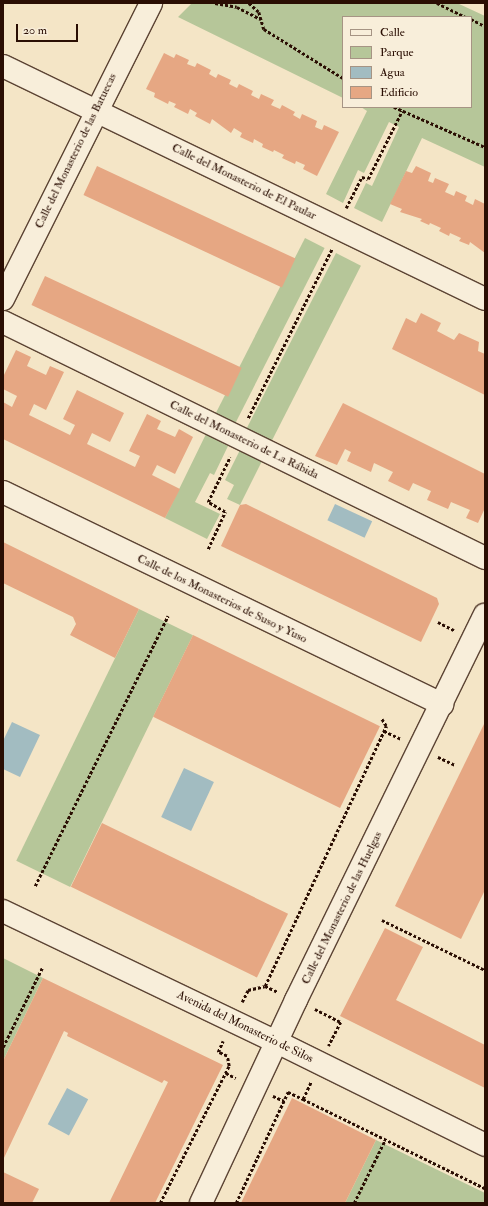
<!DOCTYPE html>
<html>
<head>
<meta charset="utf-8">
<style>
	body { margin:0 }
	#map { position:relative; width:488px; height:1206px; overflow:hidden; background:#f4e5c6; font-family:"IM FELL Double Pica",serif }
	div>[style] { position:absolute }
	.green>* { inset:0; background:#b6c699; transform-origin:0 0 }
	.water>* { inset:0; background:#a2bcc1; transform-origin:0 0 }
	.building>* { inset:0; background:#e6a783; transform-origin:0 0 }
	.path>* { height:2.5px; margin-top:-1.25px; transform-origin:0; background:repeating-linear-gradient(90deg,#2a0e03 0 3px,transparent 0 5px) }
	.roads { filter:drop-shadow(1px 0 #5c4434) drop-shadow(-1px 0 #5c4434) drop-shadow(0 1px #5c4434) drop-shadow(0 -1px #5c4434) }
	.minor>* { height:22px; margin:-11px; padding:0 11px; transform-origin:11px; border-radius:11px; background:#f8eeda }
	span { translate:-50% -50%; white-space:nowrap; text-align:center; line-height:1.15; -webkit-text-stroke:3px #f8eeda; paint-order:stroke }
	.street-label { font-size:12px; color:#2a0e03 }
	.frame { position:absolute; inset:0; border:4px solid #2a0e03; pointer-events:none }
	.legend { position:absolute; left:342px; top:16px; width:130px; height:92px; box-sizing:border-box; background:#f8eeda; border:1px solid #a69484; margin:0; padding:5px 7px; list-style:none; font-size:12px; color:#2a0e03 }
	.legend li { display:flex; align-items:center; gap:8px; height:20px }
	.legend b { width:20px; border:1px solid #a69484 }
	.scale { position:absolute; left:16px; top:24px; width:62px; height:18px; box-sizing:border-box; border:2px solid #2a0e03; border-top:0; padding-left:5px; font-size:12px; line-height:14px; white-space:nowrap; color:#2a0e03; -webkit-text-stroke:3px #f8eeda; paint-order:stroke }
</style>
</head>
<body>
<div id="map">
	<div class="green">
		<div style="clip-path:polygon(192px 3px,457px 3px,485px 16px,485px 167px,422px 138px,382px 222px,354px 208px,366px 183px,372px 186px,399px 127px,389px 122px,364px 173px,358px 170px,343px 203px,326px 194px,367px 111px,361px 107px,471px 107px,471px 17px,343px 17px,343px 98px,178px 17px)"></div>
		<div style="left:305px;top:238px;width:22px;height:198px;rotate:27deg"></div>
		<div style="left:336px;top:253px;width:28px;height:198px;rotate:27deg"></div>
		<div style="clip-path:polygon(206px 434px,228px 446px,214px 475px,210px 473px,195px 502px,220px 514px,207px 539px,165px 518px)"></div>
		<div style="clip-path:polygon(240px 450px,262px 461px,240px 505px,227px 499px,234px 485px,225px 480px)"></div>
		<div style="left:139px;top:609px;width:60px;height:280px;rotate:26deg"></div>
		<div style="clip-path:polygon(3px 958px,43px 978px,3px 1061px)"></div>
		<div style="clip-path:polygon(376px 1140px,485px 1193px,485px 1203px,345px 1203px)"></div>
	</div>
	<div class="water">
		<div style="left:335px;top:504px;width:41px;height:18px;rotate:25deg"></div>
		<div style="clip-path:polygon(12px 722px,40px 735px,20px 777px,3px 769px,3px 741px)"></div>
		<div style="left:184px;top:768px;width:33px;height:54px;rotate:25deg"></div>
		<div style="left:67px;top:1088px;width:24px;height:41px;rotate:28deg"></div>
	</div>
	<div class="building">
		<div style="clip-path:polygon(164px 53px,174px 58px,176px 54px,189px 60px,187px 64px,195px 67px,197px 63px,211px 70px,209px 74px,216px 78px,218px 74px,231px 80px,229px 84px,237px 88px,239px 84px,253px 91px,251px 95px,259px 99px,261px 94px,274px 100px,271px 105px,280px 109px,282px 105px,295px 112px,293px 115px,300px 119px,302px 114px,317px 121px,315px 127px,322px 130px,324px 125px,339px 132px,317px 176px,303px 169px,305px 165px,296px 161px,295px 164px,282px 158px,284px 155px,274px 150px,273px 152px,262px 147px,263px 144px,254px 139px,253px 143px,240px 137px,242px 133px,234px 128px,231px 133px,212px 119px,210px 124px,195px 116px,197px 113px,190px 109px,188px 114px,174px 107px,176px 104px,169px 101px,168px 104px,154px 97px,155px 93px,146px 89px)"></div>
		<div style="left:97px;top:166px;width:219px;height:32px;rotate:25deg"></div>
		<div style="clip-path:polygon(416px 166px,431px 173px,428px 181px,433px 183px,435px 178px,449px 184px,445px 192px,454px 196px,456px 191px,467px 196px,465px 201px,473px 205px,475px 199px,485px 204px,485px 253px,470px 242px,469px 245px,459px 241px,461px 238px,450px 233px,449px 236px,439px 231px,441px 228px,430px 223px,429px 225px,420px 221px,422px 219px,400px 212px,402px 209px,390px 204px,406px 171px,412px 173px)"></div>
		<div style="left:45px;top:276px;width:217px;height:32px;rotate:25deg"></div>
		<div style="clip-path:polygon(421px 313px,441px 323px,437px 331px,454px 340px,459px 333px,479px 342px,478px 351px,485px 354px,485px 395px,392px 349px,406px 318px,416px 323px)"></div>
		<div style="clip-path:polygon(16px 350px,31px 357px,27px 366px,46px 375px,50px 366px,64px 372px,46px 410px,34px 404px,29px 415px,70px 435px,75px 425px,63px 419px,77px 390px,124px 413px,110px 442px,92px 433px,87px 444px,135px 467px,140px 456px,129px 451px,147px 414px,161px 421px,157px 429px,175px 437px,179px 429px,193px 437px,175px 474px,157px 465px,152px 475px,180px 489px,165px 518px,3px 439px,3px 402px,12px 407px,17px 396px,3px 389px,3px 377px)"></div>
		<div style="clip-path:polygon(343px 403px,485px 474px,485px 508px,478px 523px,466px 518px,470px 510px,451px 502px,448px 509px,427px 500px,431px 491px,413px 483px,409px 491px,388px 481px,393px 472px,374px 463px,371px 472px,347px 461px,351px 452px,345px 449px,337px 465px,315px 456px)"></div>
		<div style="clip-path:polygon(246px 504px,437px 598px,439px 604px,421px 642px,221px 546px,240px 505px)"></div>
		<div style="clip-path:polygon(3px 542px,139px 609px,115px 658px,70px 635px,76px 624px,73px 617px,3px 583px)"></div>
		<div style="left:193px;top:635px;width:208px;height:91px;rotate:26deg"></div>
		<div style="clip-path:polygon(485px 722px,485px 890px,461px 939px,395px 906px)"></div>
		<div style="left:102px;top:823px;width:207px;height:71px;rotate:26deg"></div>
		<div style="clip-path:polygon(385px 928px,423px 947px,396px 1000px,485px 1045px,485px 1088px,340px 1016px)"></div>
		<div style="clip-path:polygon(43px 978px,223px 1065px,155px 1203px,109px 1203px,168px 1082px,164px 1080px,162px 1083px,67px 1036px,68px 1033px,64px 1031px,3px 1160px,3px 1061px)"></div>
		<div style="clip-path:polygon(292px 1098px,376px 1140px,345px 1203px,241px 1203px)"></div>
		<div style="clip-path:polygon(3px 1172px,39px 1189px,32px 1203px,3px 1203px)"></div>
	</div>
	<div class="path">
		<div style="left:215px;top:3px;width:22px;rotate:10deg"></div>
		<div style="left:237px;top:7px;width:27px;rotate:27deg"></div>
		<div style="left:249px;top:3px;width:13px;rotate:42deg"></div>
		<div style="left:259px;top:12px;width:18px;rotate:74deg"></div>
		<div style="left:264px;top:29px;width:93px;rotate:31.8deg"></div>
		<div style="left:437px;top:3px;width:32px;rotate:26deg"></div>
		<div style="left:471px;top:19px;width:16px;rotate:27deg"></div>
		<div style="left:394px;top:107px;width:99px;rotate:23.7deg"></div>
		<div style="left:346px;top:208px;width:35px;rotate:-63deg"></div>
		<div style="left:362px;top:177px;width:6px;rotate:18deg"></div>
		<div style="left:368px;top:179px;width:76px;rotate:-63.4deg"></div>
		<div style="left:248px;top:418px;width:189px;rotate:-63.6deg"></div>
		<div style="left:208px;top:549px;width:41px;rotate:-65.3deg"></div>
		<div style="left:225px;top:512px;width:20px;rotate:-150deg"></div>
		<div style="left:208px;top:502px;width:50px;rotate:-63.9deg"></div>
		<div style="left:438px;top:622px;width:18px;rotate:27deg"></div>
		<div style="left:384px;top:731px;width:19px;rotate:25deg"></div>
		<div style="left:438px;top:757px;width:19px;rotate:25deg"></div>
		<div style="left:35px;top:886px;width:301px;rotate:-63.8deg"></div>
		<div style="left:382px;top:920px;width:114px;rotate:25.9deg"></div>
		<div style="left:265px;top:986px;width:287px;rotate:-65deg"></div>
		<div style="left:386px;top:726px;width:9px;rotate:-122deg"></div>
		<div style="left:242px;top:1002px;width:13px;rotate:-63deg"></div>
		<div style="left:248px;top:990px;width:17px;rotate:-13deg"></div>
		<div style="left:265px;top:986px;width:14px;rotate:25deg"></div>
		<div style="left:315px;top:1009px;width:29px;rotate:27deg"></div>
		<div style="left:341px;top:1022px;width:27px;rotate:117deg"></div>
		<div style="left:3px;top:1047px;width:88px;rotate:-63.7deg"></div>
		<div style="left:226px;top:1073px;width:11px;rotate:27deg"></div>
		<div style="left:273px;top:1096px;width:12px;rotate:24deg"></div>
		<div style="left:303px;top:1099px;width:203px;rotate:26.1deg"></div>
		<div style="left:160px;top:1203px;width:153px;rotate:-63.3deg"></div>
		<div style="left:229px;top:1066px;width:10px;rotate:-101deg"></div>
		<div style="left:227px;top:1056px;width:10px;rotate:-156deg"></div>
		<div style="left:218px;top:1052px;width:12px;rotate:-66deg"></div>
		<div style="left:236px;top:1203px;width:123px;rotate:-64.9deg"></div>
		<div style="left:288px;top:1092px;width:17px;rotate:25deg"></div>
		<div style="left:303px;top:1099px;width:19px;rotate:-65deg"></div>
		<div style="left:354px;top:1203px;width:70px;rotate:-63.8deg"></div>
	</div>
	<div class="roads">
		<div class="minor">
			<div style="left:3px;top:66px;width:535px;rotate:25.8deg"></div>
			<div style="left:3px;top:299px;width:331px;rotate:-63.4deg"></div>
			<div style="left:3px;top:322px;width:537px;rotate:26.09deg"></div>
			<div style="left:3px;top:492px;width:488px;rotate:25.8deg"></div>
			<div style="left:3px;top:911px;width:304px;rotate:25.6deg"></div>
			<div style="left:277px;top:1042px;width:232px;rotate:26.3deg"></div>
			<div style="left:201px;top:1203px;width:224px;rotate:-64.9deg"></div>
			<div style="left:296px;top:1000px;width:429px;rotate:-63.9deg"></div>
		</div>
	</div>
	<div class="street-label">
		<span style="left:76px;top:151px;rotate:-64deg">Calle del Monasterio de las Batuecas</span>
		<span style="left:244px;top:182px;rotate:26deg">Calle del Monasterio de El Paular</span>
		<span style="left:244px;top:440px;rotate:26deg">Calle del Monasterio de La Rábida</span>
		<span style="left:222px;top:599px;rotate:26deg">Calle de los Monasterios de Suso y Yuso</span>
		<span style="left:342px;top:908px;rotate:-64deg">Calle del Monasterio de las Huelgas</span>
		<span style="left:245px;top:1027px;rotate:26deg">Avenida del Monasterio de Silos</span>
	</div>
	<div class="frame"></div>
	<ul class="legend">
	<li><b style="height:5px;background:#f8eeda"></b>Calle</li>
	<li><b style="height:11px;background:#b6c699"></b>Parque</li>
	<li><b style="height:11px;background:#a2bcc1"></b>Agua</li>
	<li><b style="height:11px;background:#e6a783"></b>Edificio</li>
	</ul>
	<div class="scale">20 m</div>
</div>
</body>
</html>
